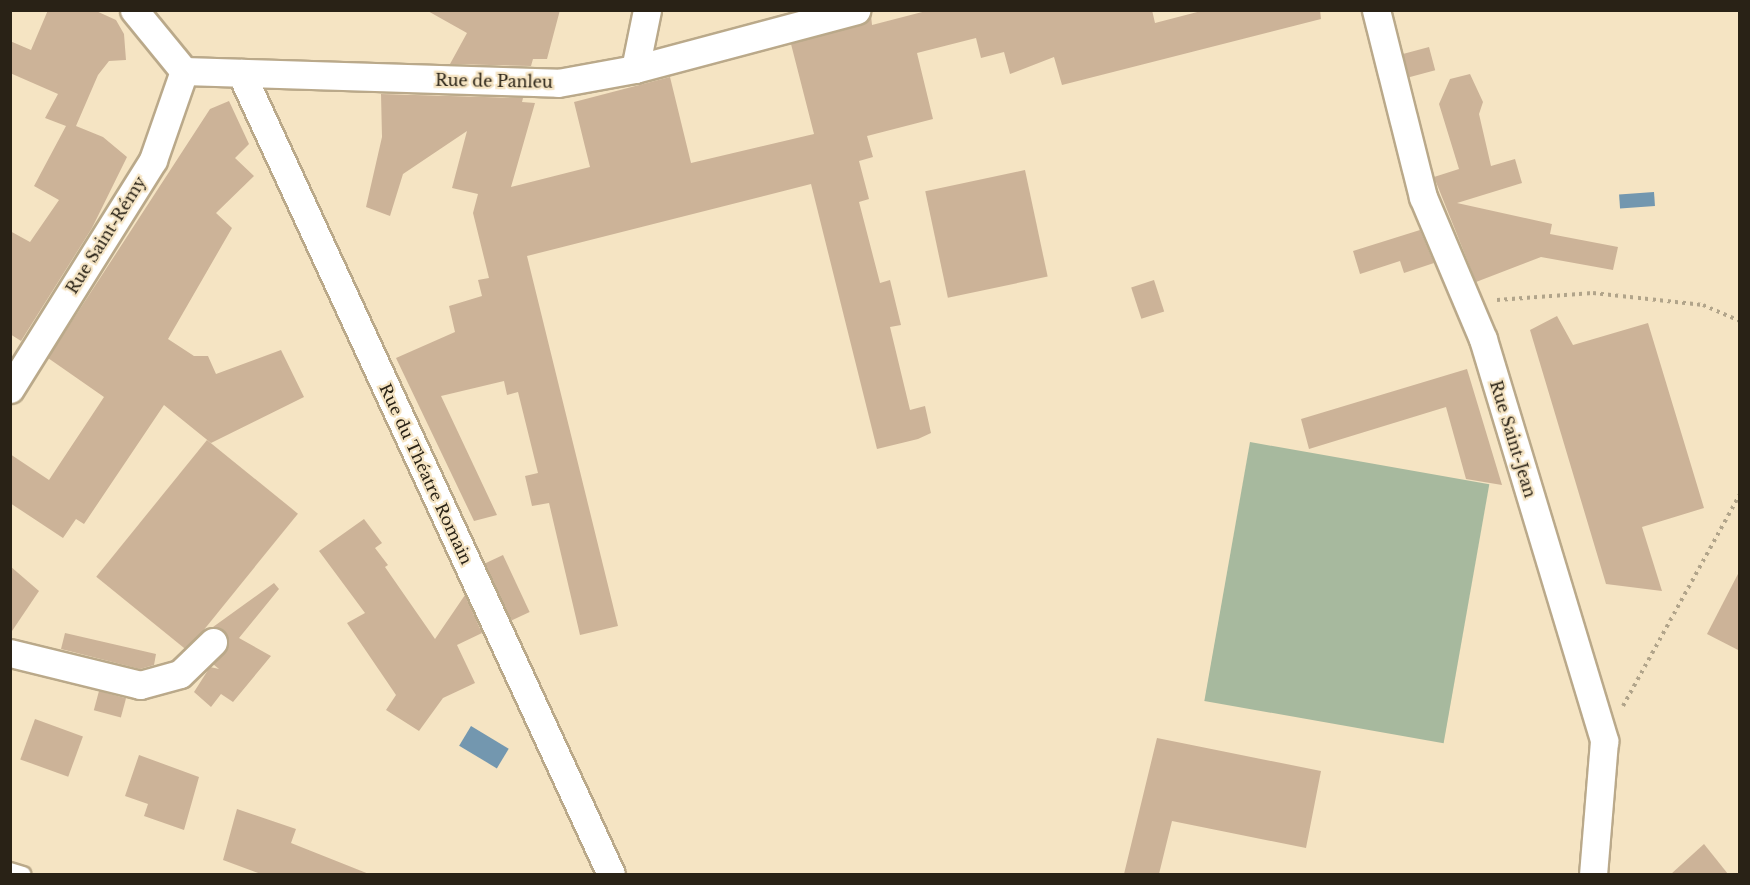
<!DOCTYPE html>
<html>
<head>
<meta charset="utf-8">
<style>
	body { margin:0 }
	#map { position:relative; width:1750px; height:885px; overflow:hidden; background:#f5e4c3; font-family:"Libre Baskerville",serif }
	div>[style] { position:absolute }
	.green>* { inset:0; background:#a7b99e; transform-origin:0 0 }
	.water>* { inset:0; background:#7397af; transform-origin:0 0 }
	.building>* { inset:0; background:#ccb398; transform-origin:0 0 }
	.path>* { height:4px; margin-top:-2px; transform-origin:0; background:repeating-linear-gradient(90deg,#b1a48a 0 3px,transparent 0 7.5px) }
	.roads { filter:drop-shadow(2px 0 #baa98a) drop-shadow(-2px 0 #baa98a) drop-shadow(0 2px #baa98a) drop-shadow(0 -2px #baa98a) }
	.service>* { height:14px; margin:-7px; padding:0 7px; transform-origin:7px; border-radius:7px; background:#fff }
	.minor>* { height:27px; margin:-13.5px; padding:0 13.5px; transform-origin:13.5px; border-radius:13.5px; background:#fff }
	span { translate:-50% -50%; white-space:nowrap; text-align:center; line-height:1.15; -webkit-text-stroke:4.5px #f5e4c3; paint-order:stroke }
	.street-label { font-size:16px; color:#292216 }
	.frame { position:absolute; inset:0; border:12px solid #292216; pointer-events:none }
</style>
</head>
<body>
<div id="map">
	<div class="green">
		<div style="left:1250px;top:442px;width:243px;height:263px;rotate:10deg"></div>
	</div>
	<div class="water">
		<div style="left:1654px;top:192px;width:14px;height:35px;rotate:86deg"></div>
		<div style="left:471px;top:726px;width:44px;height:23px;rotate:31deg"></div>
	</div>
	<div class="building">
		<div style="clip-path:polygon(48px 10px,94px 10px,116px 20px,124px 34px,126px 60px,109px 61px,98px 75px,76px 126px,103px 137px,127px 157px,92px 228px,21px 341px,10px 334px,10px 231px,30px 242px,59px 200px,34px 186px,66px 126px,45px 118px,58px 94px,10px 73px,10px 41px,31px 50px)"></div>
		<div style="clip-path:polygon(426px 10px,560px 10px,547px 59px,533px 59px,531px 66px,450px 64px,467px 33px)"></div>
		<div style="clip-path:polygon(930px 10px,1152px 10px,1155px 23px,1205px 10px,1320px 10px,1321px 19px,1062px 85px,1054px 57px,1010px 74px,1004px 52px,981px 58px,976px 38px,917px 53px,933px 119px,867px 136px,873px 157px,859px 161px,869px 199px,859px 202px,880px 283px,890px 280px,901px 325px,890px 327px,910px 410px,925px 406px,931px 433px,918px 439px,877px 449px,811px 184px,527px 256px,618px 626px,580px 635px,549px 503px,532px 506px,525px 476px,538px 473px,518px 392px,507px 395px,504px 381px,441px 396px,497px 515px,474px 521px,396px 358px,455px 332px,449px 306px,482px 296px,478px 280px,489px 278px,473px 213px,478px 194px,452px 188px,467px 131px,403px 174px,390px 216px,366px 207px,382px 137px,381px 94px,523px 98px,522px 102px,535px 103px,511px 187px,590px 167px,574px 102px,670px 77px,691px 163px,814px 134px,791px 44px,860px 25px,871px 15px,872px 25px)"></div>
		<div style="left:1429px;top:47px;width:24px;height:27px;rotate:75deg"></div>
		<div style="clip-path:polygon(1470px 74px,1483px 102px,1479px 114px,1491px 166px,1515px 159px,1522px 183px,1457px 203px,1552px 224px,1550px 234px,1618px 247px,1613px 270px,1541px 257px,1476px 282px,1434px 177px,1459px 169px,1439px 104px,1450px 79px)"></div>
		<div style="clip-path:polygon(229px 101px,249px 144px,235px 158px,254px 176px,216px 213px,232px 228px,168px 339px,194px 356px,208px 356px,216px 374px,281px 350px,304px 397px,211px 443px,164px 405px,84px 524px,76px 519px,63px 538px,10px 503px,10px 454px,49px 480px,104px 397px,48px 358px,210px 109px)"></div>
		<div style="left:1025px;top:170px;width:109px;height:102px;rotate:78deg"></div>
		<div style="clip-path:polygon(1420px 230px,1434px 263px,1404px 273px,1400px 261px,1360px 274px,1353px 251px)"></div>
		<div style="left:1154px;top:280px;width:33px;height:24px;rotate:72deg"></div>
		<div style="clip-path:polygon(1557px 316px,1573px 345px,1648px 323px,1704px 508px,1642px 527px,1662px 591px,1606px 584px,1530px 330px)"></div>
		<div style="clip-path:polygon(1467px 369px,1502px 485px,1466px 479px,1446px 407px,1309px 449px,1301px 419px)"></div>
		<div style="left:207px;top:440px;width:117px;height:176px;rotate:39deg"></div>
		<div style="clip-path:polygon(364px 519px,382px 543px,375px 548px,388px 565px,385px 567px,435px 639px,465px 595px,482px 633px,457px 645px,475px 683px,443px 698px,419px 731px,386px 710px,396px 695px,347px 623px,365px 613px,319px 551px)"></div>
		<div style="left:503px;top:555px;width:63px;height:20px;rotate:65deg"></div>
		<div style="clip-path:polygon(10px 566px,39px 591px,10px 634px)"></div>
		<div style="clip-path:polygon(1740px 570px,1740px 651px,1707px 634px)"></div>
		<div style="clip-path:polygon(274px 583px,279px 589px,239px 638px,271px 656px,233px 702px,221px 694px,211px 707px,194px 692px,210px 667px,219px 669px,213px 664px,228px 647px,225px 632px,213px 627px)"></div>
		<div style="clip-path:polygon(65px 633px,156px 654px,154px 665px,140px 669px,61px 649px)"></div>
		<div style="left:99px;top:691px;width:28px;height:20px;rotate:15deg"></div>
		<div style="left:35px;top:719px;width:51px;height:43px;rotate:20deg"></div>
		<div style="clip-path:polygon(1157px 738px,1321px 771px,1306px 848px,1172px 821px,1159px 874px,1124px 874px)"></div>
		<div style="clip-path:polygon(139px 755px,199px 777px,184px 830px,144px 816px,148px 804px,125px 796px)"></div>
		<div style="clip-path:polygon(237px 809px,296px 829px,291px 843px,369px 874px,261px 874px,223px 860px)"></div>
		<div style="clip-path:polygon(1704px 844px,1728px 874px,1671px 874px)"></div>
	</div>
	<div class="path">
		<div style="left:1497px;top:300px;width:96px;rotate:-4.2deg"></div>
		<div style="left:1593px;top:293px;width:111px;rotate:6.2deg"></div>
		<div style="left:1703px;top:305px;width:40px;rotate:23.4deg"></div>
		<div style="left:1623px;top:706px;width:242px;rotate:-61.1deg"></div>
	</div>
	<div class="roads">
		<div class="service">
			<div style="left:10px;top:870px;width:14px;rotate:17deg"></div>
		</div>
		<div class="minor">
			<div style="left:134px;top:10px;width:79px;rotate:50.7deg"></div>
			<div style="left:184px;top:71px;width:374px;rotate:1.8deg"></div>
			<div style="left:558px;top:83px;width:78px;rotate:-10.3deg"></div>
			<div style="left:635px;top:69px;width:229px;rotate:-14.9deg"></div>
			<div style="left:1376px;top:10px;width:193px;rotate:75.9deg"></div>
			<div style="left:1423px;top:197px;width:154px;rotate:67.1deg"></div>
			<div style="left:1483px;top:339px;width:420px;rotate:73.2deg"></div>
			<div style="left:1604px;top:741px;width:133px;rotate:94.7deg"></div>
			<div style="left:635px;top:69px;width:60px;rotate:-78.5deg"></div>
			<div style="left:241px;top:73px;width:882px;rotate:65.21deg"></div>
			<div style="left:10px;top:389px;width:270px;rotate:-58deg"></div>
			<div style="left:153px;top:160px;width:94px;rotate:-70.8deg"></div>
			<div style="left:10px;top:653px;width:134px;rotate:13.8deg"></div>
			<div style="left:140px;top:685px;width:41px;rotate:-15.4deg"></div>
			<div style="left:180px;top:674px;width:46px;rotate:-44.1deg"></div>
		</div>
	</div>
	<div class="street-label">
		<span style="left:494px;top:81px;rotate:1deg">Rue de Panleu</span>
		<span style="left:106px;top:235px;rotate:-58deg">Rue Saint-Rémy</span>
		<span style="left:1513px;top:439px;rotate:73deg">Rue Saint-Jean</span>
		<span style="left:426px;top:474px;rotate:65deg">Rue du Théatre Romain</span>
	</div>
	<div class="frame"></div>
</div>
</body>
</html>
